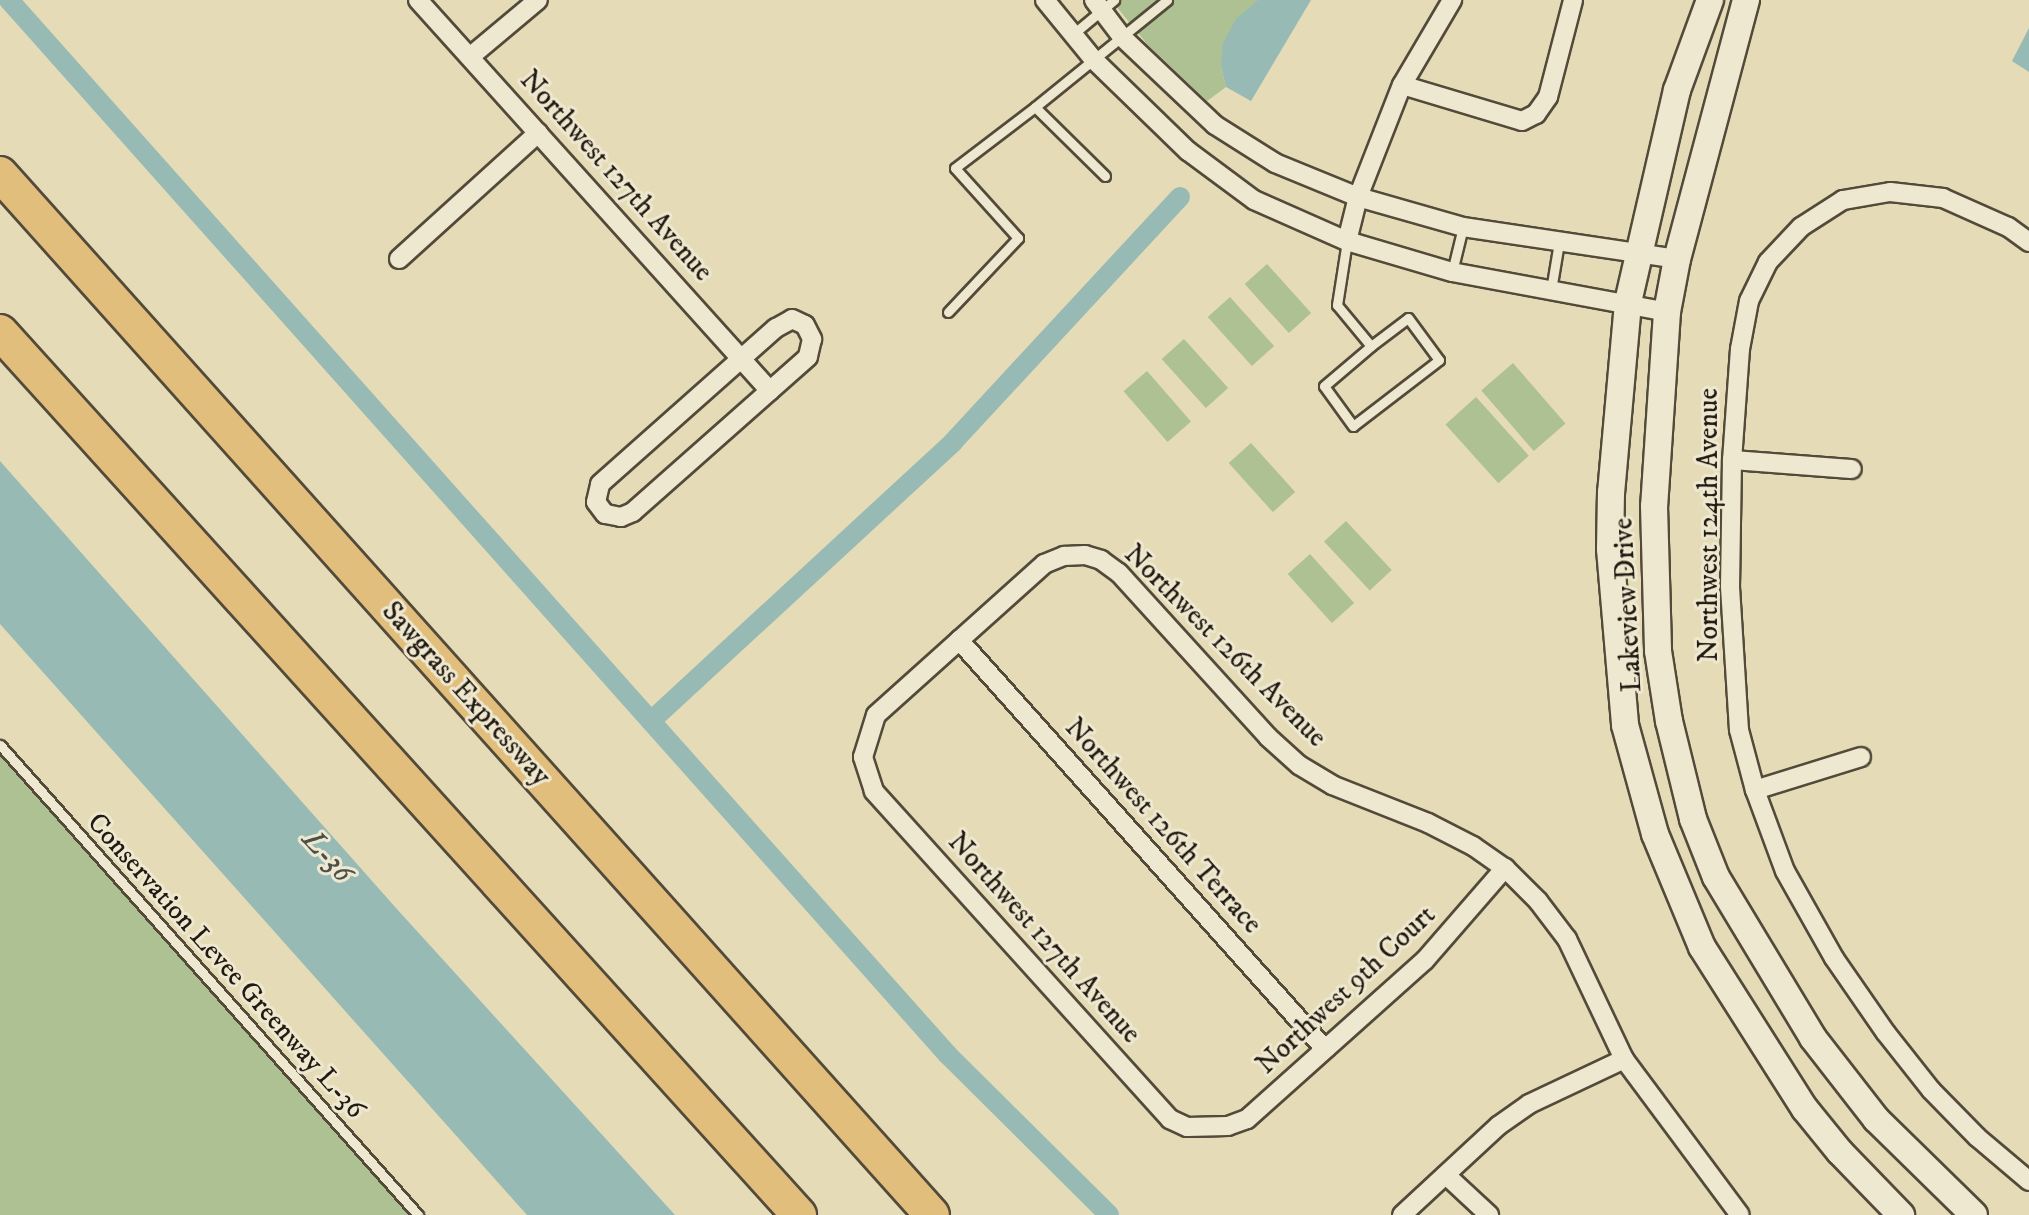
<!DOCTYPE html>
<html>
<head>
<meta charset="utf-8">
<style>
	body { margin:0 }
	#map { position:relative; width:2029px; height:1215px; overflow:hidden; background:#e5dbb7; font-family:"IM FELL DW Pica",serif }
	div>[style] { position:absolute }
	.green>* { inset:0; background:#aec193; transform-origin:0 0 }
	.water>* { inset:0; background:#97bab5 }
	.canal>* { height:20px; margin:-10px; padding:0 10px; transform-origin:10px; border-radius:10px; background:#97bab5 }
	.roads { filter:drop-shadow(2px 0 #534a3a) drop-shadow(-2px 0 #534a3a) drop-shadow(0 2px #534a3a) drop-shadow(0 -2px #534a3a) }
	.lane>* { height:9px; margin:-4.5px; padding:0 4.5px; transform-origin:4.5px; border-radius:4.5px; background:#eee8d0 }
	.street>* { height:18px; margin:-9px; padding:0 9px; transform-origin:9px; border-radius:9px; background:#eee8d0 }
	.secondary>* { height:26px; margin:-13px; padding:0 13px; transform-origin:13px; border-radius:13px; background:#eee8d0 }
	.highway>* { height:34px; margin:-17px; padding:0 17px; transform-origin:17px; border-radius:17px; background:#e2be7c }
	span { translate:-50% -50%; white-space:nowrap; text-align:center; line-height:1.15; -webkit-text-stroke:6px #eee8d0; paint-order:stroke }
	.street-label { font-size:28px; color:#221911 }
	.water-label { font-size:30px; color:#4b514a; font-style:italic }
</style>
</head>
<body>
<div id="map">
	<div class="green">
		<div style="clip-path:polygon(1111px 0,1258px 0,1221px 66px,1226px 87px,1207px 101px,1147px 44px)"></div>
		<div style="left:1267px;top:264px;width:66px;height:30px;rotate:48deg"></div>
		<div style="left:1230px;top:297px;width:66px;height:30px;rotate:48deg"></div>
		<div style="left:1184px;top:339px;width:66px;height:30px;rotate:48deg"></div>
		<div style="left:1513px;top:363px;width:80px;height:42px;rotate:49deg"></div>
		<div style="left:1147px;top:371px;width:67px;height:31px;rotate:49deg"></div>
		<div style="left:1476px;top:397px;width:79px;height:41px;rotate:48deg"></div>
		<div style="left:1251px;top:443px;width:66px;height:30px;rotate:48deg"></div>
		<div style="left:1346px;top:521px;width:67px;height:30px;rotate:47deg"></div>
		<div style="left:1310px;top:554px;width:66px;height:30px;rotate:48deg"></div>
		<div style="clip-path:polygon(0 745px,418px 1215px,0 1215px)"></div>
	</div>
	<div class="water">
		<div style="clip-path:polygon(1258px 0,1311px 0,1251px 101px,1226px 87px,1221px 66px,1223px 43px,1236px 19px)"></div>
		<div style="clip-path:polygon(2029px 28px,2029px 72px,2012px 61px)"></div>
		<div style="clip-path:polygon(0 461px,396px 908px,675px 1215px,527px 1215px,0 624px)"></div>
	</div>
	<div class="canal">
		<div style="left:9px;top:0;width:1412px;rotate:48.33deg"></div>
		<div style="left:948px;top:1055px;width:227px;rotate:44.8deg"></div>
		<div style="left:651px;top:721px;width:411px;rotate:-42.7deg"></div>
		<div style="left:953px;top:442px;width:334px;rotate:-47.2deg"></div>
	</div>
	<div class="roads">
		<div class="lane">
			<div style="left:1072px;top:35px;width:55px;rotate:-39.8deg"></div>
			<div style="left:1105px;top:176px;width:98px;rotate:-135.4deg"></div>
			<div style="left:1035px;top:107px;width:170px;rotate:-39deg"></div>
			<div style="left:1347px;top:241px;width:65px;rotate:98.9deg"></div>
			<div style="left:1337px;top:305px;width:53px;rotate:50.3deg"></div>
			<div style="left:1371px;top:346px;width:46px;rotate:-37.1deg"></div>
			<div style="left:1408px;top:318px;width:52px;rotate:53.6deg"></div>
			<div style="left:1439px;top:360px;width:108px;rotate:142.5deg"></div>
			<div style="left:1353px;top:426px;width:49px;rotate:-125.9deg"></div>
			<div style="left:1324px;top:386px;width:62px;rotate:-40.4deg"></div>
			<div style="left:1452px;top:272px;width:46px;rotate:-76.3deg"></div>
			<div style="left:1551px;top:290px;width:49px;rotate:-80.5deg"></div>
			<div style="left:948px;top:312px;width:102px;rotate:-46.6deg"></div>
			<div style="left:1018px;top:238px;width:94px;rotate:-132deg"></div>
			<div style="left:955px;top:168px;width:101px;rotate:-37.3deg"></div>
			<div style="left:0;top:745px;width:629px;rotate:48.35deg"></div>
		</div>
		<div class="street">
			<div style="left:418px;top:0;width:526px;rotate:48deg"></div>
			<div style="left:1045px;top:0;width:77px;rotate:50.8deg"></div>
			<div style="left:1094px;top:60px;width:131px;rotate:44.1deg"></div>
			<div style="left:1188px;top:151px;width:82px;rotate:36.6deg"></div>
			<div style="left:1254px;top:200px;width:102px;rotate:23.8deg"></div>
			<div style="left:1347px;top:241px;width:109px;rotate:16.4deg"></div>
			<div style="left:1452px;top:272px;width:219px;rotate:10.5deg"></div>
			<div style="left:1094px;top:0;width:46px;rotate:52.9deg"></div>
			<div style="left:1122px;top:37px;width:128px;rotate:43.4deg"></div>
			<div style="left:1215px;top:125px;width:71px;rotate:32.3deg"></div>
			<div style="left:1275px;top:163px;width:90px;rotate:22.3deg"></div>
			<div style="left:1358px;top:197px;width:109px;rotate:15.9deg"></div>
			<div style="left:1463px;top:227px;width:216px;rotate:8.5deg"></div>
			<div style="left:471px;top:56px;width:87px;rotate:-39.9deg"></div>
			<div style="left:1402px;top:85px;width:125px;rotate:16.7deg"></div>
			<div style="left:1522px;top:121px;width:16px;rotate:-27deg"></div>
			<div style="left:1536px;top:114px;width:21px;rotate:-55deg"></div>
			<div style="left:1548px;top:97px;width:100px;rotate:-75.5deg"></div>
			<div style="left:1347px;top:241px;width:45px;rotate:-76deg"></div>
			<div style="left:1358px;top:197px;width:120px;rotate:-68.6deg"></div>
			<div style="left:1402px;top:85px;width:99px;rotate:-59.5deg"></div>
			<div style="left:2029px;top:242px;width:26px;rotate:-144deg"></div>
			<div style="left:2008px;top:227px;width:71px;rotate:-156deg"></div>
			<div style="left:1943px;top:198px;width:53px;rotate:-173.5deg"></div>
			<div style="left:1890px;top:192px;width:48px;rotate:170.3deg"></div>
			<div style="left:1843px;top:200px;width:50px;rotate:147.3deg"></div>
			<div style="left:1801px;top:227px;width:48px;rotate:133.3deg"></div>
			<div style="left:1768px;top:262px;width:43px;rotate:116deg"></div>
			<div style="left:1749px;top:301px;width:49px;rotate:100.6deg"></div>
			<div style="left:1740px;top:349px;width:111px;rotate:94.1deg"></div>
			<div style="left:1732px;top:460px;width:127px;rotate:90.9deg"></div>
			<div style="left:1730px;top:587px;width:143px;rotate:86.4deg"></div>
			<div style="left:1739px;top:730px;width:62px;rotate:75.1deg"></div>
			<div style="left:1755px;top:790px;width:86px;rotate:69.7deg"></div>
			<div style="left:1785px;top:871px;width:100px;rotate:60.6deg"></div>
			<div style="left:1834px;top:958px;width:91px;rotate:55.3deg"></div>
			<div style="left:1886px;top:1033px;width:73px;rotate:51.7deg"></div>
			<div style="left:1931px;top:1090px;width:66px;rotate:45.6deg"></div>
			<div style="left:1977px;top:1137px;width:68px;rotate:40.2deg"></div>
			<div style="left:399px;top:259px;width:188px;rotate:-42.2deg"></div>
			<div style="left:792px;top:319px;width:14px;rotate:25deg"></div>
			<div style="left:805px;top:325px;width:16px;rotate:63deg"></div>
			<div style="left:812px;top:339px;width:18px;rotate:103deg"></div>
			<div style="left:808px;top:357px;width:234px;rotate:138.5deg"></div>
			<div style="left:633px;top:512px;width:13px;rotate:157deg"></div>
			<div style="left:621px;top:517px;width:16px;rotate:-169deg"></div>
			<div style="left:605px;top:514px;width:15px;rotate:-127deg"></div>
			<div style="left:596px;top:502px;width:18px;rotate:-77deg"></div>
			<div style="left:600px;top:484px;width:235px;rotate:-41.6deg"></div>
			<div style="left:776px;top:328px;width:18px;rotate:-29deg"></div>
			<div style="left:1732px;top:460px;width:120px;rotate:4.3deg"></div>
			<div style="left:959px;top:640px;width:549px;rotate:48.18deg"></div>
			<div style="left:1755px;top:790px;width:111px;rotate:-17.3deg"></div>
			<div style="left:1505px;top:868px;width:122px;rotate:131deg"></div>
			<div style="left:1425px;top:960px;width:239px;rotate:138.2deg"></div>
			<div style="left:1247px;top:1119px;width:20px;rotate:160deg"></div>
			<div style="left:1228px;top:1126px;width:41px;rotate:178.6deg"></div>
			<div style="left:1187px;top:1127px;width:19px;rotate:-155deg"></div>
			<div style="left:1170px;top:1119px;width:442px;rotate:-132.1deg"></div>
			<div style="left:874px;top:791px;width:36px;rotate:-108deg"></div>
			<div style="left:863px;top:757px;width:44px;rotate:-72.8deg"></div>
			<div style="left:876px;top:715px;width:226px;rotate:-41.9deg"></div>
			<div style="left:1044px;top:564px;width:22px;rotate:-22deg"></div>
			<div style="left:1064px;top:556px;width:21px;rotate:-3deg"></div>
			<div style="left:1085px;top:555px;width:17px;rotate:17deg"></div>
			<div style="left:1101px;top:560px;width:22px;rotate:36deg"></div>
			<div style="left:1119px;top:573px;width:222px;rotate:47.7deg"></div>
			<div style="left:1268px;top:737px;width:42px;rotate:42.1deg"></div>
			<div style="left:1299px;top:765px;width:39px;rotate:31deg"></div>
			<div style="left:1332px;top:785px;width:103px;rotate:21.6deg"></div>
			<div style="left:1428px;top:823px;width:51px;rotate:27.1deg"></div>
			<div style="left:1473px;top:846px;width:39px;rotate:35deg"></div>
			<div style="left:1505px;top:868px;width:47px;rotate:45deg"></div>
			<div style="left:1538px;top:901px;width:48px;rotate:52.7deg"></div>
			<div style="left:1567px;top:939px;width:133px;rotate:64.6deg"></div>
			<div style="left:1624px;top:1059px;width:194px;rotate:53.4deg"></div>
			<div style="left:1446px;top:1175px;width:59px;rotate:42.9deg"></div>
			<div style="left:1402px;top:1215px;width:131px;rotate:-42.8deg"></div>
			<div style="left:1498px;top:1126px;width:38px;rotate:-35deg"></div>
			<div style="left:1529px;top:1104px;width:105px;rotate:-25.3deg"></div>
		</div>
		<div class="secondary">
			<div style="left:1710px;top:0;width:96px;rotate:110.1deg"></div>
			<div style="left:1677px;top:90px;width:219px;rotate:103deg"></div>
			<div style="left:1628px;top:303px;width:190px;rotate:95.1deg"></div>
			<div style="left:1611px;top:492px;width:57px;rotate:91deg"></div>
			<div style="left:1610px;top:549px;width:177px;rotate:85.1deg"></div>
			<div style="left:1625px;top:725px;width:113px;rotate:74.6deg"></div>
			<div style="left:1655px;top:834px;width:122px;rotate:67.4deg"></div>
			<div style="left:1702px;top:947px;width:192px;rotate:57.6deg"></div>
			<div style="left:1805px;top:1109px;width:55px;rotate:50.9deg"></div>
			<div style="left:1840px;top:1152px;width:88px;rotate:45.9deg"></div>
			<div style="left:1746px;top:0;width:268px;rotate:104.9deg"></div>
			<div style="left:1677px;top:259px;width:54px;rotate:100.7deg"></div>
			<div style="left:1667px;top:312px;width:194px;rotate:93.8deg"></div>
			<div style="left:1654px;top:506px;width:145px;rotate:88.4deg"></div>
			<div style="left:1658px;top:651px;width:71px;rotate:81.1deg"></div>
			<div style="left:1669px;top:721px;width:101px;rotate:76.2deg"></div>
			<div style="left:1693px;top:819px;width:62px;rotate:68.4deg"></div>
			<div style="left:1716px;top:877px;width:188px;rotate:58.9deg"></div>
			<div style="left:1813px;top:1038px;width:103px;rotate:52.1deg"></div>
			<div style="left:1876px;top:1119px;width:137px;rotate:44.4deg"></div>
		</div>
		<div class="highway">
			<div style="left:0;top:174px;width:1397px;rotate:48.16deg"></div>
			<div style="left:0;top:332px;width:1191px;rotate:47.86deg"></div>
		</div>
	</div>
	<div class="street-label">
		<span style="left:616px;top:176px;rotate:48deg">Northwest 127th Avenue</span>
		<span style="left:1709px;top:525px;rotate:-90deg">Northwest 124th Avenue</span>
		<span style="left:1628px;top:605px;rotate:-93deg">Lakeview Drive</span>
		<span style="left:1225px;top:646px;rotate:45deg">Northwest 126th Avenue</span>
		<span style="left:466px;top:694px;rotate:48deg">Sawgrass Expressway</span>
		<span style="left:1163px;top:826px;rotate:48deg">Northwest 126th Terrace</span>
		<span style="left:1044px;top:938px;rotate:48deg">Northwest 127th Avenue</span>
		<span style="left:226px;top:966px;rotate:48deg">Conservation Levee Greenway L-36</span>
		<span style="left:1346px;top:990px;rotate:-43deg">Northwest 9th Court</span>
	</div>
	<div class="water-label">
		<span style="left:327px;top:857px;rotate:48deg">L-36</span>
	</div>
</div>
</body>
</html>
